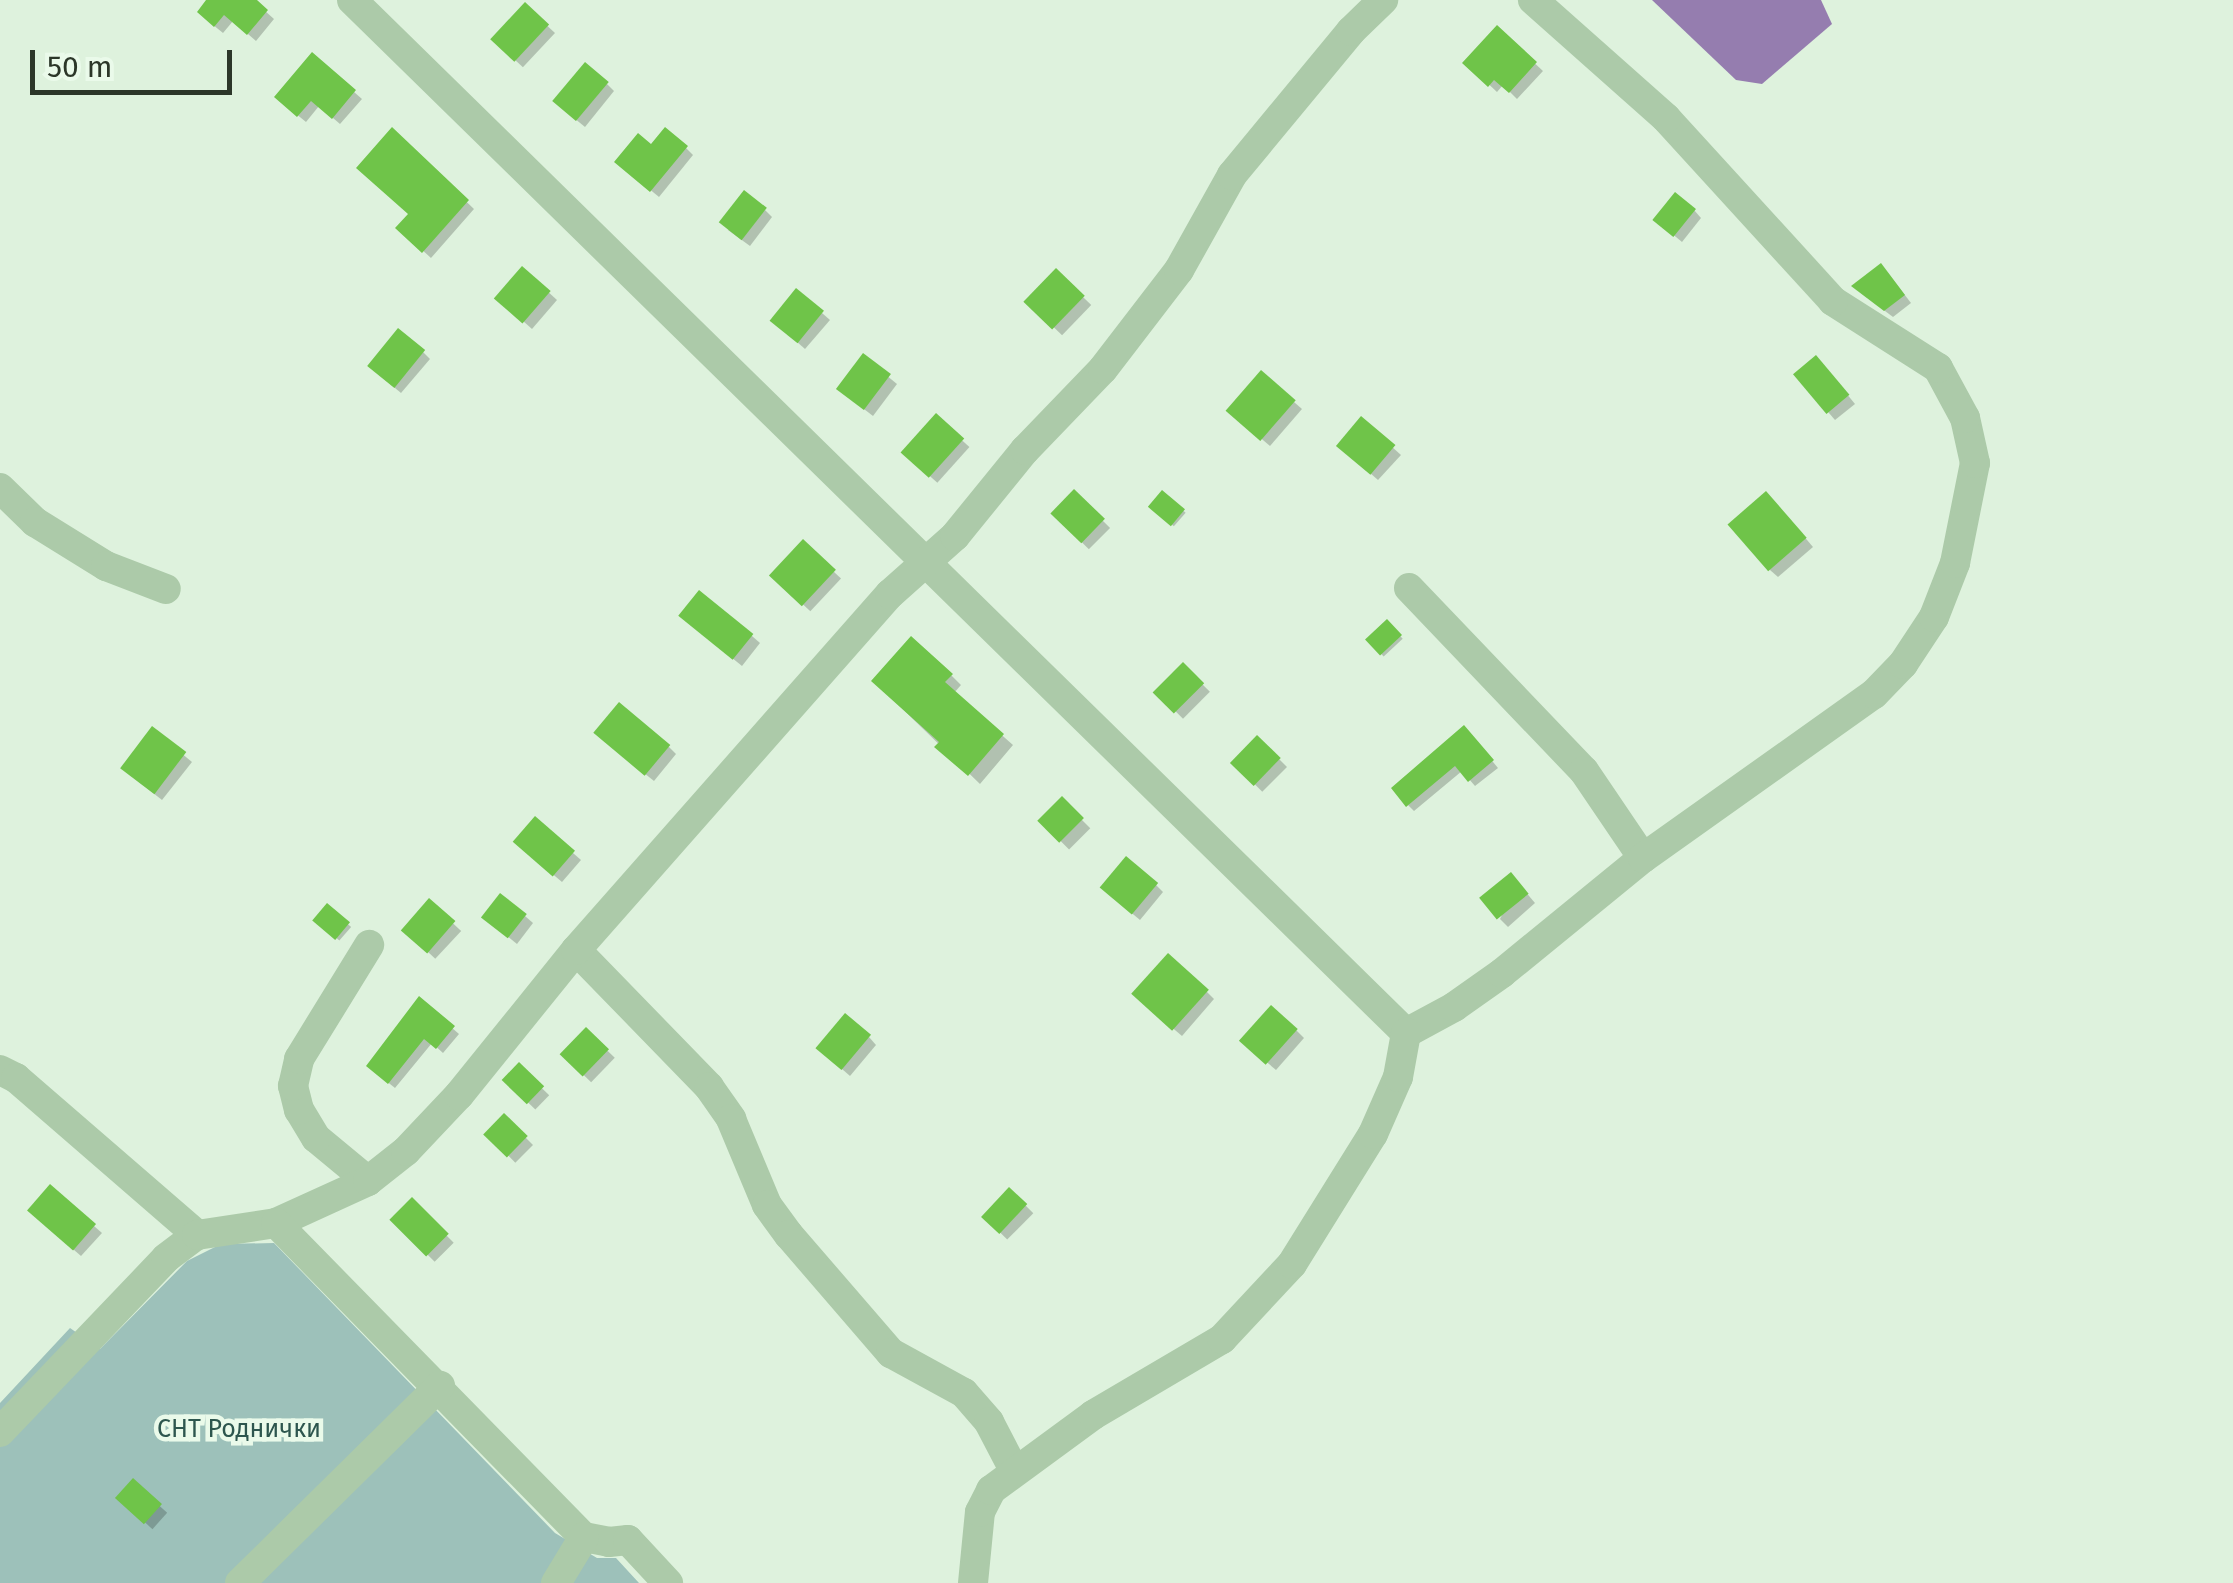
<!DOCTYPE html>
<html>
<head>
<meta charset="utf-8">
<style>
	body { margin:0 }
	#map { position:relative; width:2233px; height:1583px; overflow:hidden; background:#def2dd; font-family:"Fira Sans",sans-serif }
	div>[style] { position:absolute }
	.green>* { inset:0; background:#9dc1ba }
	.water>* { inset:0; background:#957daf }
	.shadow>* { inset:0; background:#0003; transform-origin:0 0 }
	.building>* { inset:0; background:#6fc449; transform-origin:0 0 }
	.minor>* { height:30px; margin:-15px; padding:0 15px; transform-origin:15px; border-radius:15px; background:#accaa9 }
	span { translate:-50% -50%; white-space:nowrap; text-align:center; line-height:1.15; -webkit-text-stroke:9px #eafaea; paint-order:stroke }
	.park-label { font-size:25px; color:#2d564e }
	.scale { position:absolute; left:30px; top:50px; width:202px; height:45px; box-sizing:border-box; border:5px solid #2c3729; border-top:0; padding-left:12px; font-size:30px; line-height:35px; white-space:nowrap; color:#2c3729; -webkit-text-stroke:8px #eafaea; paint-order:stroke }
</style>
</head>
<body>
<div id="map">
	<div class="green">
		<div style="clip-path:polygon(274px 1243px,555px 1533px,597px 1558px,616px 1558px,639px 1583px,0 1583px,0 1403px,70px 1328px,100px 1349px,187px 1261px,221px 1244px)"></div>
	</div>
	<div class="water">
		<div style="clip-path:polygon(1652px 0,1821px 0,1832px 24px,1762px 84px,1736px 80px)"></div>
	</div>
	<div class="shadow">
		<div style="clip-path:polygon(210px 0,253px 0,274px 19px,256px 41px,233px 21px,223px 33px,207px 20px)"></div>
		<div style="left:525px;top:5px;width:41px;height:47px;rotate:43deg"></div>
		<div style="clip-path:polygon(1497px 28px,1543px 71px,1517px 99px,1503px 85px,1497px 92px,1466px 63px)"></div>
		<div style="clip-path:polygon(312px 55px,362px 99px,340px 124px,319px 106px,306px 122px,284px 104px)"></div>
		<div style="clip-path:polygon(607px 84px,614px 91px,585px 127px,563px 109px)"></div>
		<div style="clip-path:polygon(392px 130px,474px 209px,431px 258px,398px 228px,410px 214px)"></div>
		<div style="clip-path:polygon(651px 148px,686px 148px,693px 155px,659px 197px,625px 169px)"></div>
		<div style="clip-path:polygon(765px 210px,772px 217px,750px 246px,728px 230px)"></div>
		<div style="clip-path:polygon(1694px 210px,1701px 218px,1682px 242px,1664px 227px)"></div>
		<div style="clip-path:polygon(523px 269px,557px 300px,532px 329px,505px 305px)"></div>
		<div style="left:1056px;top:271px;width:49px;height:42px;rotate:44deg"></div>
		<div style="clip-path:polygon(1888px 273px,1911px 303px,1893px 317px,1861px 293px)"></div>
		<div style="clip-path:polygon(822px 313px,830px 320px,805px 349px,780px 327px)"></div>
		<div style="clip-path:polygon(423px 352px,430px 359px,401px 393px,377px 373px)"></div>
		<div style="clip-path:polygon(864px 357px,897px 384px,873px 416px,847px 396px)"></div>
		<div style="clip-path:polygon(1824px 366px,1855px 404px,1835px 420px,1796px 375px)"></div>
		<div style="clip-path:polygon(1294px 402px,1302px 409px,1270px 446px,1237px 418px)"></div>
		<div style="left:936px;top:417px;width:45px;height:48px;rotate:42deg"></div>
		<div style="clip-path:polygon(1361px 419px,1401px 455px,1378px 480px,1346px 452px)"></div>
		<div style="left:1074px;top:492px;width:51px;height:30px;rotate:45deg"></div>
		<div style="left:1163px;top:493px;width:30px;height:18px;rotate:41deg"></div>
		<div style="clip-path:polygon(1774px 501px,1813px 547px,1778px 577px,1770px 570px)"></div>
		<div style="left:803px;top:543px;width:52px;height:45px;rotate:43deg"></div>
		<div style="left:1387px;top:622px;width:23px;height:26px;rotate:47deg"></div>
		<div style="clip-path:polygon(689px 623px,752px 636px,760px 643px,742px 666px)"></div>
		<div style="left:1183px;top:665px;width:38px;height:38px;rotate:45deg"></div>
		<div style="clip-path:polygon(951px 675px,961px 685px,954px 693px,1013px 745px,980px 784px,884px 691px)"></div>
		<div style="clip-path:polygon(152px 729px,192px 762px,162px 800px,130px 775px)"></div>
		<div style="clip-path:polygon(1470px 734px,1498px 768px,1475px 786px,1462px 771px,1414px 811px,1408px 805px)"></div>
		<div style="left:1258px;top:738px;width:41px;height:35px;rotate:45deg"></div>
		<div style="clip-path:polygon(604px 741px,669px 747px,676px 754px,654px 781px)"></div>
		<div style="left:1062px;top:800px;width:40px;height:30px;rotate:45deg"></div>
		<div style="clip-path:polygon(524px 850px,573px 853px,581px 860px,562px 882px)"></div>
		<div style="clip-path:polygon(1518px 883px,1535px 903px,1508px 927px,1500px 919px)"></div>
		<div style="clip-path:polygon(1156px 885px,1163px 892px,1140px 920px,1110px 895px)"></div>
		<div style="left:429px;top:901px;width:44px;height:38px;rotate:43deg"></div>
		<div style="left:327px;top:906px;width:32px;height:18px;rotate:41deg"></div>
		<div style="clip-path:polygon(525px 916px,533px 923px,517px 944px,492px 924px)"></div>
		<div style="clip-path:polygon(1207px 992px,1214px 999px,1182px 1036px,1142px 1002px)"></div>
		<div style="clip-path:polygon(419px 999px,459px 1034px,443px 1053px,432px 1043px,395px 1088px,375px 1072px)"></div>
		<div style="left:586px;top:1030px;width:40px;height:34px;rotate:44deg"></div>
		<div style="clip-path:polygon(1296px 1030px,1304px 1038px,1276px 1070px,1250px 1048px)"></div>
		<div style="clip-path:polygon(869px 1037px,876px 1045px,850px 1076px,826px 1055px)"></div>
		<div style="left:519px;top:1066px;width:42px;height:20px;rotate:44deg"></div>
		<div style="left:504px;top:1116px;width:41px;height:25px;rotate:45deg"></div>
		<div style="left:1010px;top:1190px;width:33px;height:37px;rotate:45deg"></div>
		<div style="left:412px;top:1201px;width:59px;height:27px;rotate:45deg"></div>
		<div style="clip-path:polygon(37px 1218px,94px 1226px,102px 1233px,81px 1256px)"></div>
		<div style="left:133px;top:1482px;width:46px;height:22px;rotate:42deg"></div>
	</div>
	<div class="building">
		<div style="clip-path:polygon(206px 0,257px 0,268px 10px,247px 35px,224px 15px,214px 27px,197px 12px)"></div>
		<div style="left:525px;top:2px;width:33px;height:51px;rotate:43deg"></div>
		<div style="clip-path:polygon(1497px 25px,1537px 62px,1509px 93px,1494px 80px,1488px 87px,1462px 63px)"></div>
		<div style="clip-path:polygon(312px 52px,356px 90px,332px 119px,311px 101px,297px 117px,274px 97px)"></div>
		<div style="left:585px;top:62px;width:31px;height:51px;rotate:40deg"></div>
		<div style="clip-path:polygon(392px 127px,469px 200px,422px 253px,395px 228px,408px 214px,356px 168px)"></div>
		<div style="clip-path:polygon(665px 127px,688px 146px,650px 192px,614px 162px,638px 133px,651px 144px)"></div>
		<div style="left:744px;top:190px;width:29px;height:41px;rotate:38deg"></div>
		<div style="left:1675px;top:192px;width:27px;height:36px;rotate:39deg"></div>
		<div style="clip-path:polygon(1881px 263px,1905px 295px,1884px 311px,1851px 286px)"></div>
		<div style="left:522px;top:266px;width:38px;height:43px;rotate:41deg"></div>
		<div style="left:1056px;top:268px;width:40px;height:47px;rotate:44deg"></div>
		<div style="left:796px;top:288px;width:36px;height:42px;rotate:39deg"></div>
		<div style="left:398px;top:328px;width:35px;height:49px;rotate:39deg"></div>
		<div style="left:863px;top:353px;width:35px;height:45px;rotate:37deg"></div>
		<div style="left:1816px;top:355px;width:52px;height:30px;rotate:50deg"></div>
		<div style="left:1261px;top:370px;width:46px;height:54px;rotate:41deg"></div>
		<div style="left:936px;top:413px;width:38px;height:53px;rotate:42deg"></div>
		<div style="left:1361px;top:416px;width:45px;height:39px;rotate:40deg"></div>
		<div style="left:1074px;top:489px;width:43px;height:34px;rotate:44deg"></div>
		<div style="left:1162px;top:490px;width:30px;height:22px;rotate:40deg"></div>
		<div style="left:1766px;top:491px;width:62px;height:51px;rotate:49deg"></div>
		<div style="left:803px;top:539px;width:45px;height:50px;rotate:43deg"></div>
		<div style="left:699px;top:590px;width:70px;height:33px;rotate:39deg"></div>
		<div style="left:1387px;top:619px;width:22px;height:30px;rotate:47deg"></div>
		<div style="clip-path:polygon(911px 636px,953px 674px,945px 682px,1004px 734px,968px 776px,934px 747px,939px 742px,871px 681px)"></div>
		<div style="left:1183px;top:662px;width:30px;height:43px;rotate:45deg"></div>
		<div style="left:619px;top:702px;width:67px;height:40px;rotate:40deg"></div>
		<div style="clip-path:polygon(1464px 725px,1494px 760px,1468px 782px,1455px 766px,1406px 807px,1391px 788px)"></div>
		<div style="left:152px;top:726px;width:43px;height:53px;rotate:37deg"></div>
		<div style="left:1257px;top:735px;width:33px;height:39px;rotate:44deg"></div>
		<div style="left:1062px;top:796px;width:31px;height:35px;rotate:45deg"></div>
		<div style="left:535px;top:816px;width:53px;height:34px;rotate:41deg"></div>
		<div style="left:1126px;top:856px;width:42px;height:41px;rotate:40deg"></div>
		<div style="left:1511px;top:872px;width:28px;height:41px;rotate:51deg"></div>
		<div style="left:500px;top:893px;width:34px;height:31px;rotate:38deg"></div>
		<div style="left:429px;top:898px;width:35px;height:43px;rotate:41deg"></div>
		<div style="left:327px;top:903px;width:30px;height:23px;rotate:40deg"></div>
		<div style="left:1168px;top:953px;width:55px;height:55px;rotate:42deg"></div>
		<div style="clip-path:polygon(419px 996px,455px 1026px,436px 1049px,424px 1039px,388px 1084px,366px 1066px)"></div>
		<div style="left:1271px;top:1005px;width:36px;height:48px;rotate:42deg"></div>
		<div style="left:845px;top:1013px;width:34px;height:46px;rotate:40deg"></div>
		<div style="left:586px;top:1027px;width:32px;height:38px;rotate:44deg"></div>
		<div style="left:519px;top:1062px;width:35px;height:25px;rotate:44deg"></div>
		<div style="left:504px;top:1113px;width:33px;height:30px;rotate:44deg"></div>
		<div style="left:50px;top:1184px;width:61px;height:35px;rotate:41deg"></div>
		<div style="left:1009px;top:1187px;width:25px;height:41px;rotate:43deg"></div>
		<div style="left:412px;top:1197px;width:52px;height:32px;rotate:45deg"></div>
		<div style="left:133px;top:1478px;width:39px;height:27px;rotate:42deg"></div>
	</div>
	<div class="minor">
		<div style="left:352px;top:0;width:1476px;rotate:44.42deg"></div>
		<div style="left:0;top:488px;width:49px;rotate:44.2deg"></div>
		<div style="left:35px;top:522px;width:84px;rotate:31.8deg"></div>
		<div style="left:106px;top:566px;width:64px;rotate:21deg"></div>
		<div style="left:1409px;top:588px;width:253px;rotate:46.3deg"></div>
		<div style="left:1584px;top:771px;width:105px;rotate:55.9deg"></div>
		<div style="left:576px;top:950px;width:191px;rotate:45.8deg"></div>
		<div style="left:709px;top:1087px;width:39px;rotate:55deg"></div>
		<div style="left:731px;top:1119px;width:93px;rotate:67.3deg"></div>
		<div style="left:767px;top:1205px;width:37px;rotate:54deg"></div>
		<div style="left:789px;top:1235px;width:156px;rotate:49.2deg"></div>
		<div style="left:891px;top:1353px;width:83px;rotate:28.7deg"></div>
		<div style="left:964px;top:1393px;width:38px;rotate:49deg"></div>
		<div style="left:989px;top:1422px;width:54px;rotate:62.5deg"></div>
		<div style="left:1406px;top:1033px;width:55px;rotate:-28.4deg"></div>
		<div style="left:1454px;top:1007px;width:59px;rotate:-35.3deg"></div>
		<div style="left:1502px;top:973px;width:182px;rotate:-39.2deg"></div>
		<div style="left:1643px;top:858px;width:283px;rotate:-35.4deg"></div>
		<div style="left:1874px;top:694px;width:42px;rotate:-46deg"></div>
		<div style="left:1903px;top:664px;width:56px;rotate:-56.6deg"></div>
		<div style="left:1934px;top:617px;width:58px;rotate:-68.7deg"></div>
		<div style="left:1955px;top:563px;width:102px;rotate:-78.7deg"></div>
		<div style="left:1975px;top:463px;width:46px;rotate:-102.5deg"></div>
		<div style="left:1965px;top:418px;width:57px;rotate:-118.4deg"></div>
		<div style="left:1938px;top:368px;width:125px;rotate:-147.5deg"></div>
		<div style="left:1833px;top:301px;width:248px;rotate:-132.4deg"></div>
		<div style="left:1666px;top:118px;width:178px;rotate:-138.4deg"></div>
		<div style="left:0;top:1070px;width:18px;rotate:27deg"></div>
		<div style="left:16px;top:1078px;width:240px;rotate:40.9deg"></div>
		<div style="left:368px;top:1181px;width:67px;rotate:-140.4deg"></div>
		<div style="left:316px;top:1138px;width:33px;rotate:-121deg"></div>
		<div style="left:299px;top:1110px;width:25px;rotate:-104deg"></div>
		<div style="left:293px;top:1086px;width:28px;rotate:-77deg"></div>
		<div style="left:299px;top:1059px;width:134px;rotate:-58.4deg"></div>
		<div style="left:276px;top:1223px;width:101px;rotate:-24.5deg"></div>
		<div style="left:368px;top:1181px;width:48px;rotate:-38.3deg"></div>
		<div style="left:406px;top:1151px;width:77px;rotate:-46.6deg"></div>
		<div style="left:459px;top:1095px;width:186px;rotate:-51.1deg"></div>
		<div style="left:576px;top:950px;width:475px;rotate:-48.6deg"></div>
		<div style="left:890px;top:594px;width:87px;rotate:-41.7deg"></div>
		<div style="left:955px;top:536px;width:111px;rotate:-50.9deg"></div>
		<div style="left:1025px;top:450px;width:112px;rotate:-46.1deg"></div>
		<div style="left:1103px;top:369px;width:125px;rotate:-52.5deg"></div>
		<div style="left:1179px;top:270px;width:109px;rotate:-60.8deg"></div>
		<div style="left:1232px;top:175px;width:187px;rotate:-50.4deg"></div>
		<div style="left:1351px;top:31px;width:45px;rotate:-44.1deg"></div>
		<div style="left:0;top:1432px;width:240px;rotate:-46.3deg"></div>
		<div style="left:166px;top:1258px;width:39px;rotate:-37deg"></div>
		<div style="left:197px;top:1235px;width:80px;rotate:-8.6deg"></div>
		<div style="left:276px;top:1223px;width:440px;rotate:45.6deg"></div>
		<div style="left:584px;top:1537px;width:25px;rotate:11deg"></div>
		<div style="left:609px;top:1542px;width:19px;rotate:-6deg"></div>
		<div style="left:628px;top:1540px;width:59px;rotate:47.1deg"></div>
		<div style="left:240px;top:1583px;width:281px;rotate:-44.6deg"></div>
		<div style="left:556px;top:1583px;width:54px;rotate:-58.7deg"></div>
		<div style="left:973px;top:1583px;width:71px;rotate:-84.4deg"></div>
		<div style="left:980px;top:1512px;width:25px;rotate:-63deg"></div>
		<div style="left:991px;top:1490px;width:127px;rotate:-36.3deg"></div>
		<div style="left:1093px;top:1415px;width:150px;rotate:-30.5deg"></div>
		<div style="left:1222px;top:1339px;width:103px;rotate:-47deg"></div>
		<div style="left:1292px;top:1264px;width:153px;rotate:-58.1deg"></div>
		<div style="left:1373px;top:1134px;width:62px;rotate:-66.3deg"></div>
		<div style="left:1398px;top:1077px;width:45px;rotate:-79.7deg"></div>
	</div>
	<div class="park-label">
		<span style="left:239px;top:1429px">СНТ Роднички</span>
	</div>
	<div class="scale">50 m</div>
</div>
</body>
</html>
